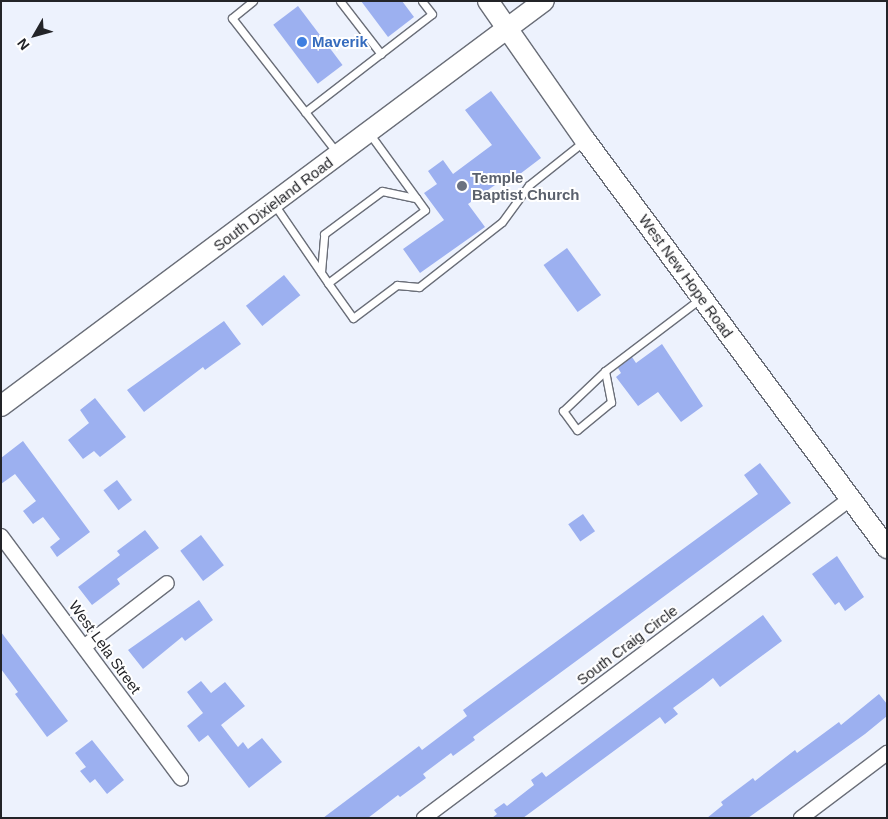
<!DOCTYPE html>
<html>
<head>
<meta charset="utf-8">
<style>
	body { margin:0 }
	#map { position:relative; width:888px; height:819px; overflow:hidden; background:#edf2fd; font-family:Arial,sans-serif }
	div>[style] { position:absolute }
	.building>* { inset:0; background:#9cb0f0; transform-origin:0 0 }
	.roads { filter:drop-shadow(1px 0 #6a6e78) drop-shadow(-1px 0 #6a6e78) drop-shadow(0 1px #6a6e78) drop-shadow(0 -1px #6a6e78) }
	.service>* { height:7px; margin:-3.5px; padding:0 3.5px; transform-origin:3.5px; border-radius:3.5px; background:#fff }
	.minor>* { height:14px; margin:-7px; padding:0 7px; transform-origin:7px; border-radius:7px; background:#fff }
	.secondary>* { height:20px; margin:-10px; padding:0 10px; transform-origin:10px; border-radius:10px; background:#fff }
	.dots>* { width:14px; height:14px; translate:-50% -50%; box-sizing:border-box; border:2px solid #fff; border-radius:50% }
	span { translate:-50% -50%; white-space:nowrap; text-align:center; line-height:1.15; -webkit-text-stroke:4px #fff; paint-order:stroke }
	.shop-label { font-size:15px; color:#366cbe; font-weight:700 }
	.left { translate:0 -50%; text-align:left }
	.worship-label { font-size:15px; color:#5b616d; font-weight:700 }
	.street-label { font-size:15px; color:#232428 }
	.frame { position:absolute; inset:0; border:2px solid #232428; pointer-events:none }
	.north { position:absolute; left:10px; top:10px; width:50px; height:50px; -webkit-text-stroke:4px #fff; paint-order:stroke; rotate:232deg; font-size:14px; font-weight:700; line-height:20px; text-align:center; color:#232428 }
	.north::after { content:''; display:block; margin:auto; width:18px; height:22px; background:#232428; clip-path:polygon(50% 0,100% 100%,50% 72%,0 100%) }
</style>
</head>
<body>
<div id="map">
	<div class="building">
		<div style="clip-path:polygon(361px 1px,402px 1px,414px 17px,388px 37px)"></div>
		<div style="left:298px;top:6px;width:74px;height:31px;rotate:53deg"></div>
		<div style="clip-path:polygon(491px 91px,541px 158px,516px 177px,512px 173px,468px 204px,485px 227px,420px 273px,403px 249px,444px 220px,424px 193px,437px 184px,428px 171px,443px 160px,453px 174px,492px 145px,465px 110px)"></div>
		<div style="left:567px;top:248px;width:58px;height:29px;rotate:54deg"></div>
		<div style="left:284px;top:275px;width:26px;height:49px;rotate:51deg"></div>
		<div style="clip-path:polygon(224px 321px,241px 344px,205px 370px,203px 367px,144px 412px,127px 390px)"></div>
		<div style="clip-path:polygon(662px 344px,703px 406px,681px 422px,658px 392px,638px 406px,616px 377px,621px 373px,618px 368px,632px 357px,636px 363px)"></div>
		<div style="clip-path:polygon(95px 398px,126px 437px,100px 457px,94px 451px,83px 459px,68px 440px,89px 423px,80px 410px)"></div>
		<div style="clip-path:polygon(23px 441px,90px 532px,57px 557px,50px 547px,60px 539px,43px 517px,33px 524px,23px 511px,36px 501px,15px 474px,1px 484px,1px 458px)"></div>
		<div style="clip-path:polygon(760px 463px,791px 503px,473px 737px,475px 740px,453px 756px,451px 753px,423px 774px,426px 778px,400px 797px,398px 795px,368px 818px,323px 818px,419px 746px,422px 750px,467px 716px,463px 710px,758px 494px,744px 475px)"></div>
		<div style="left:117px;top:480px;width:25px;height:17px;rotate:53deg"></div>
		<div style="left:583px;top:514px;width:21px;height:18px;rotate:55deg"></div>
		<div style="clip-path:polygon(145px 530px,159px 548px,117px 579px,120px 584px,92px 605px,78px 587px,120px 555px,117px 551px)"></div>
		<div style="left:201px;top:535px;width:38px;height:26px;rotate:53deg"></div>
		<div style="clip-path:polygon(837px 556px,864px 597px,845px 611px,839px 602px,835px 605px,812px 574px)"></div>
		<div style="clip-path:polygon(199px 600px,213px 620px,185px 641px,182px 637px,143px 669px,128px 650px)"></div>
		<div style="clip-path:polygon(763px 615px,782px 641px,720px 687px,713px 678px,703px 686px,673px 708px,678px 714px,665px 724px,660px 717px,523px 818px,492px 818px,497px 814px,494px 810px,504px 803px,507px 806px,534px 785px,531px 780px,542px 772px,546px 777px)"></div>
		<div style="clip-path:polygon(1px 632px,68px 721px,47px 737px,15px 694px,18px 692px,1px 669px)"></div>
		<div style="clip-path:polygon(201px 681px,211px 693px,225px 682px,245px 706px,221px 725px,238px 747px,243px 742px,248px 749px,262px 738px,282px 762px,249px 788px,208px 735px,199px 742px,187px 726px,203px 713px,187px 692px)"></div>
		<div style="clip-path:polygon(879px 694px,887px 704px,887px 716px,865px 734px,748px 818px,707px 818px,723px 805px,721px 802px,753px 778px,755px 781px,795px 750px,797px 753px,839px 722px,841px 725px)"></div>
		<div style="clip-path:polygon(92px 740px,124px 780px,107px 794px,95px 779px,90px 783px,80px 771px,86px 767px,75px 753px)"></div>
	</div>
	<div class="roads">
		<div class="service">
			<div style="left:253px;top:1px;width:27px;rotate:141deg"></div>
			<div style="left:232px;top:18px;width:172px;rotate:52.1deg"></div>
			<div style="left:340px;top:1px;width:67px;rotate:52.3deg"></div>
			<div style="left:305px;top:112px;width:160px;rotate:-37.7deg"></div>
			<div style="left:432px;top:14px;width:16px;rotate:-128deg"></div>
			<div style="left:274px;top:204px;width:96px;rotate:55.6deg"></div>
			<div style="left:328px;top:283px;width:121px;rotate:-37deg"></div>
			<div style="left:425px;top:210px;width:95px;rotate:-126deg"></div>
			<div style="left:321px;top:272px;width:38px;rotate:-85deg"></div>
			<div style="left:324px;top:234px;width:72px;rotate:-36.6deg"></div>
			<div style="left:382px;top:191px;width:35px;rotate:12deg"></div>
			<div style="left:328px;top:283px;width:43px;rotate:54.5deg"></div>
			<div style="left:353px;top:318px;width:55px;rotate:-36.9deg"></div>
			<div style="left:397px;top:285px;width:22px;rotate:5deg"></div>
			<div style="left:419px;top:287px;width:105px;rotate:-38.1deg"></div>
			<div style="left:502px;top:222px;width:46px;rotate:-53.9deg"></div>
			<div style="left:529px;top:185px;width:69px;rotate:-38.5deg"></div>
			<div style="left:605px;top:371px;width:32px;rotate:79deg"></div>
			<div style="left:611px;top:402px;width:44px;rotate:140.5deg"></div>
			<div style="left:577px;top:430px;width:24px;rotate:-126deg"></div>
			<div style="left:563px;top:411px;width:58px;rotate:-43.6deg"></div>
			<div style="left:605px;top:371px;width:121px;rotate:-37.2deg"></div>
		</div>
		<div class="minor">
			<div style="left:1px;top:536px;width:302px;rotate:53.4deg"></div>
			<div style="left:85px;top:646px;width:103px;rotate:-37.5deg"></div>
			<div style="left:424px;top:818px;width:532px;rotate:-36.83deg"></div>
			<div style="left:801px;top:818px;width:108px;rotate:-37.1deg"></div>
		</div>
		<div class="secondary">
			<div style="left:488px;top:1px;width:169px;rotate:55.1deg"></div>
			<div style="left:585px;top:140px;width:508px;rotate:53.49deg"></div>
			<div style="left:1px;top:406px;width:677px;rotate:-36.72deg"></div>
		</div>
	</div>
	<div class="dots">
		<div style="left:302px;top:42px;background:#3f7fe0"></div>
		<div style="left:462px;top:186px;background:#6b7280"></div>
	</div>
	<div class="shop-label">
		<span class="left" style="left:312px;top:42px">Maverik</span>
	</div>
	<div class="worship-label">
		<span class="left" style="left:472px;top:186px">Temple<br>Baptist Church</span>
	</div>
	<div class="street-label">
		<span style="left:273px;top:204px;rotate:-37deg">South Dixieland Road</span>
		<span style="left:686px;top:276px;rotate:54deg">West New Hope Road</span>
		<span style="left:627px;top:645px;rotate:-37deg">South Craig Circle</span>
		<span style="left:105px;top:647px;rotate:54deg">West Lela Street</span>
	</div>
	<div class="frame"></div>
	<div class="north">N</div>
</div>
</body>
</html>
